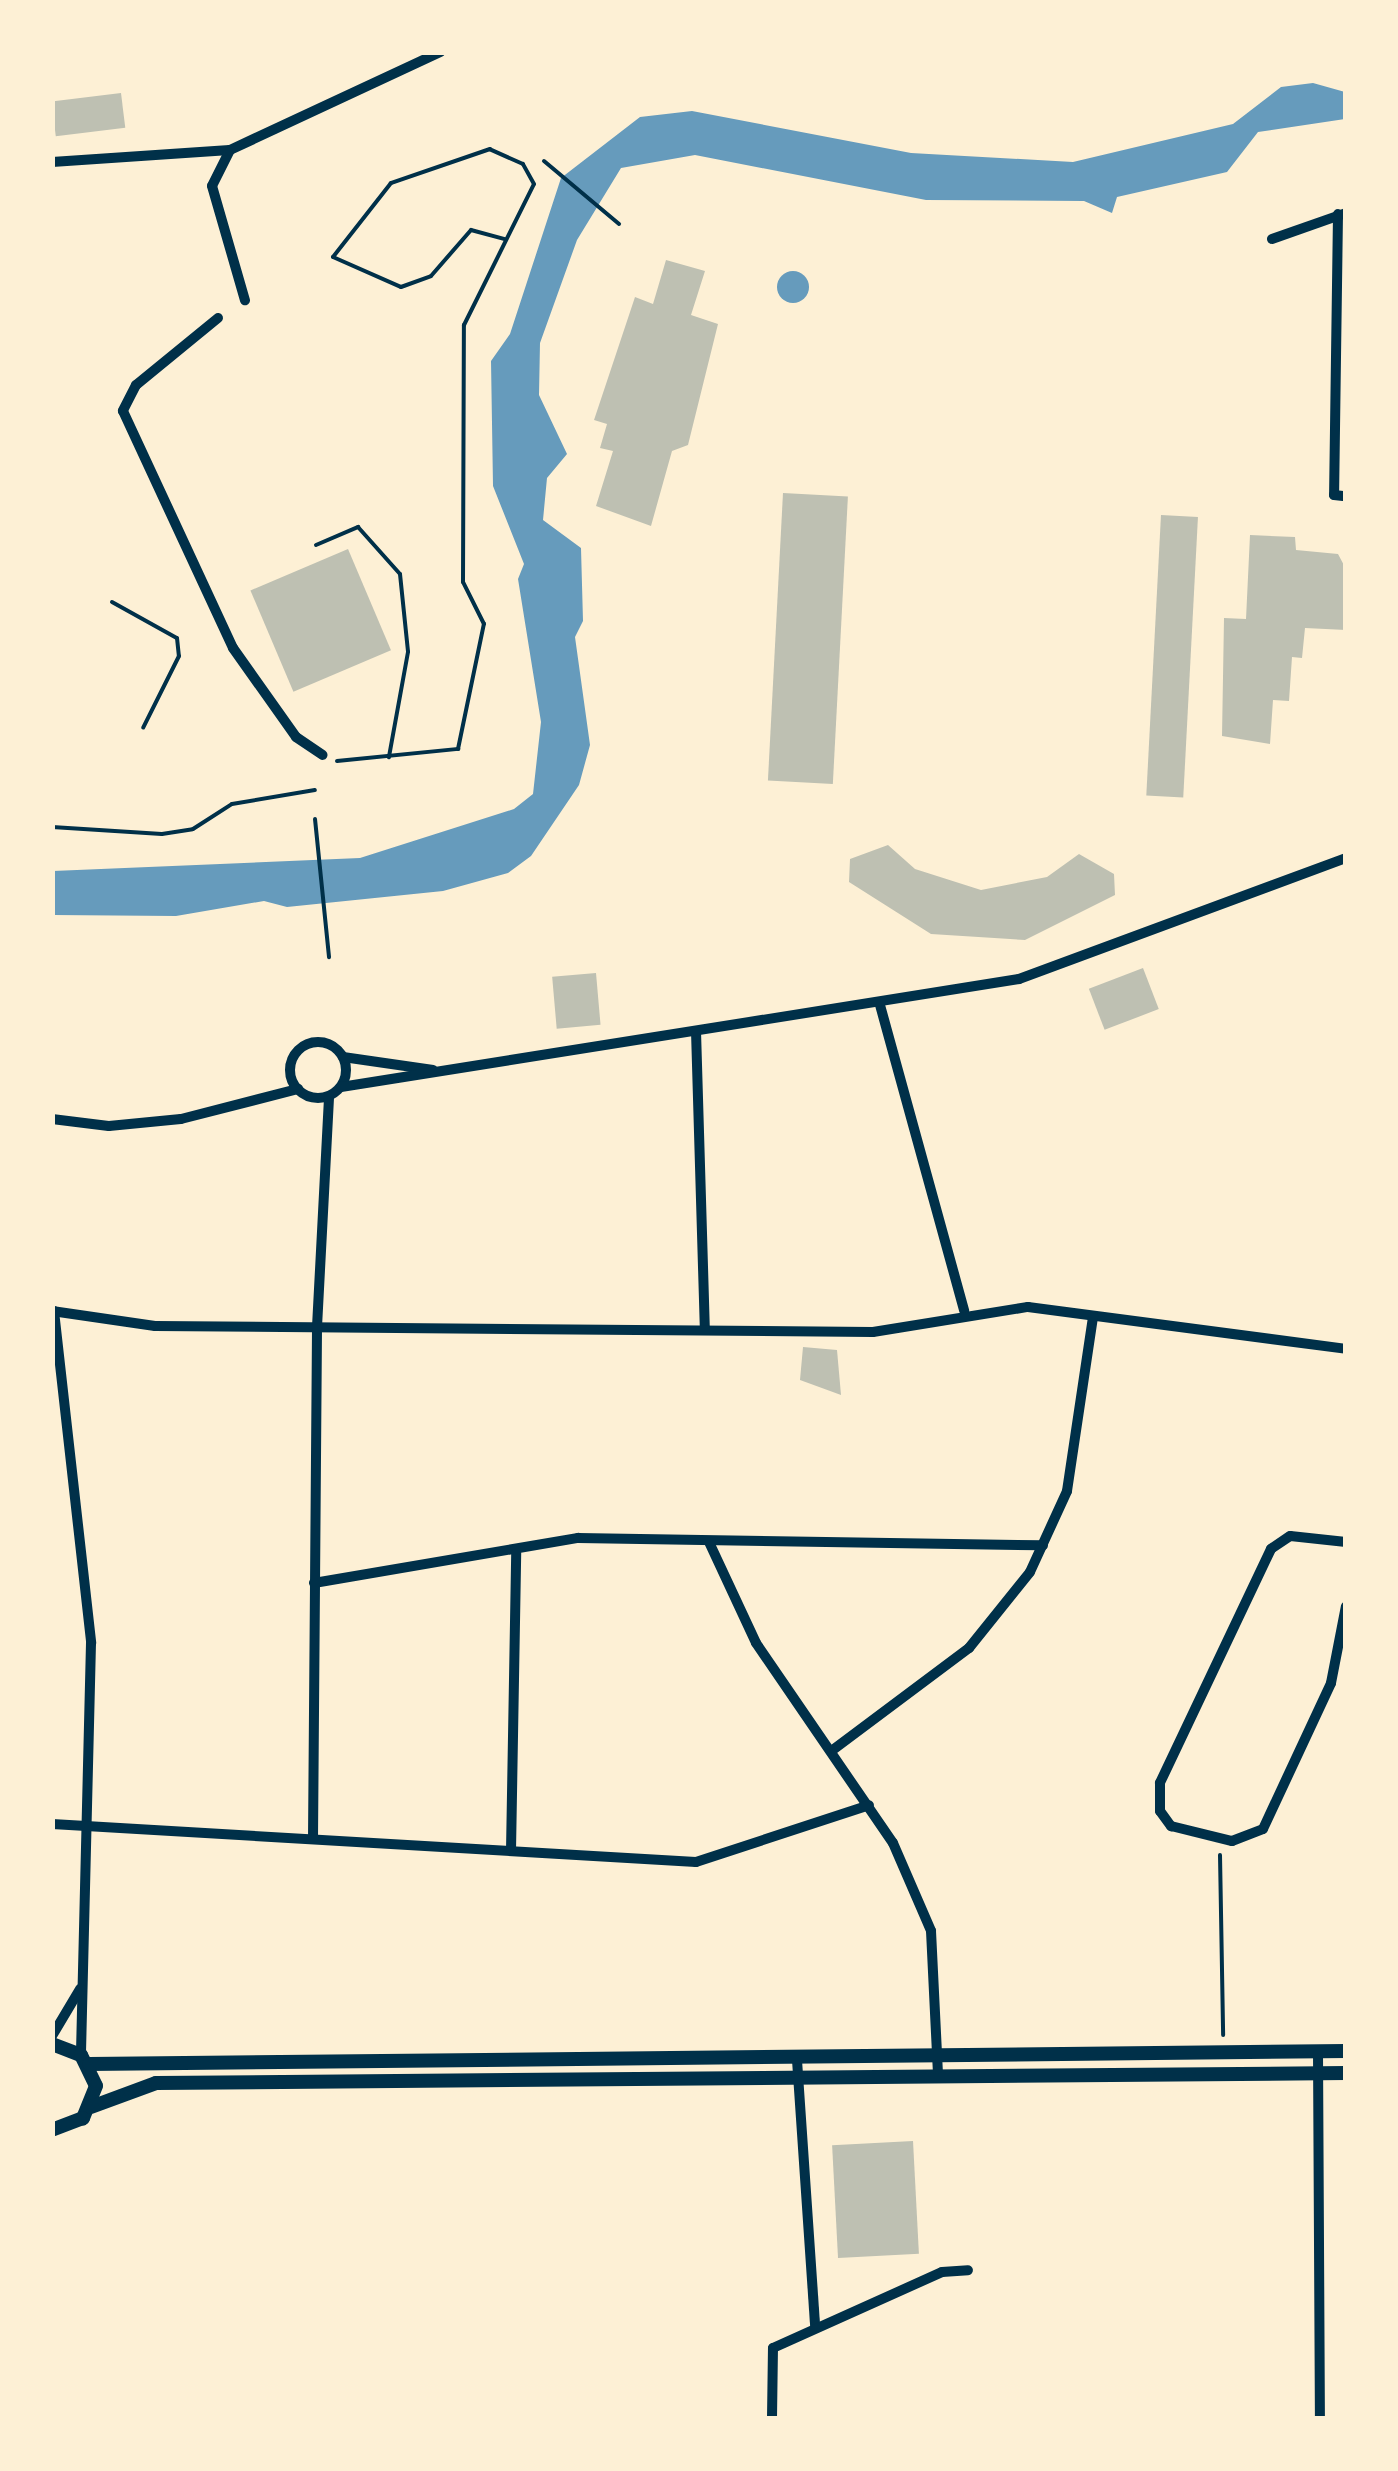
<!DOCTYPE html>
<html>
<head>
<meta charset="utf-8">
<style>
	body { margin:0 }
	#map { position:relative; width:1398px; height:2471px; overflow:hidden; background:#fdf0d5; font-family:"Titillium Web",sans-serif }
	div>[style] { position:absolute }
	.water>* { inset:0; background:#669bbc }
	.round { border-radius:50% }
	.building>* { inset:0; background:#bec0b2; transform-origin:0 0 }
	.path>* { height:4px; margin:-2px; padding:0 2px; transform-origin:2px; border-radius:2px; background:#003049 }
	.minor>* { height:10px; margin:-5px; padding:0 5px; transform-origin:5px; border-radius:5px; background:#003049 }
	.minor>.ring { margin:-5px; padding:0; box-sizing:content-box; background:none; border:10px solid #003049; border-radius:50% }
	.secondary>* { height:14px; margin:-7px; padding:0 7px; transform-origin:7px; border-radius:7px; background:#003049 }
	span { translate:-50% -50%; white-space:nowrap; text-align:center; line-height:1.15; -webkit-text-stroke:10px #fdf0d5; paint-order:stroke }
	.frame { position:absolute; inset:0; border:55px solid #fdf0d5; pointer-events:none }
</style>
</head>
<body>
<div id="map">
	<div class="water">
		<div style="clip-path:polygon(1313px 83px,1345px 92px,1345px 119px,1258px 132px,1227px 172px,1117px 197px,1112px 213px,1084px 201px,926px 200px,695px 155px,621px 168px,577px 240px,540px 343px,539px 395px,567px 454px,547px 478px,543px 520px,581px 548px,583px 621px,575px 637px,590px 745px,579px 785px,531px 856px,508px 873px,443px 891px,287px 907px,264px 901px,176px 916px,53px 915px,53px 871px,360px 858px,514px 809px,533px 794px,541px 722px,518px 579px,524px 564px,493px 486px,491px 361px,510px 334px,561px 178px,640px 117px,692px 111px,911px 153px,1073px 162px,1233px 124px,1281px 87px)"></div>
		<div class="round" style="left:777px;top:271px;width:32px;height:32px"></div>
	</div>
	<div class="building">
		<div style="left:121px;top:93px;width:35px;height:70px;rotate:83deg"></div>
		<div style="clip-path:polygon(666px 260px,705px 271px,691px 315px,718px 324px,688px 445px,672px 451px,651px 526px,596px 506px,613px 451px,600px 448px,607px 424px,594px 420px,635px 297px,653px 304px)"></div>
		<div style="left:783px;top:493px;width:65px;height:288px;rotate:3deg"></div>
		<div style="left:1161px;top:515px;width:37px;height:281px;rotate:3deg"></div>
		<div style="clip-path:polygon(1250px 535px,1295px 537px,1296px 550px,1338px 554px,1346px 569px,1346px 630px,1305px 628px,1302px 658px,1292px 657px,1289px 701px,1273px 700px,1270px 744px,1222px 736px,1224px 618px,1246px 619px)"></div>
		<div style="left:348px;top:549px;width:110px;height:106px;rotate:67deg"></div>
		<div style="clip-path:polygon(888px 845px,915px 869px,981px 890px,1047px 877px,1079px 854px,1114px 874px,1115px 895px,1025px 940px,931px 934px,849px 882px,850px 859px)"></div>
		<div style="left:1143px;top:968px;width:44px;height:58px;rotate:69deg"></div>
		<div style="left:596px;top:973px;width:52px;height:44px;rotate:85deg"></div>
		<div style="clip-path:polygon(803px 1347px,837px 1350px,841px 1395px,800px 1380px)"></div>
		<div style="left:913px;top:2141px;width:113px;height:81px;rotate:87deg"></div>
	</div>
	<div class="path">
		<div style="left:544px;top:161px;width:98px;rotate:40deg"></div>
		<div style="left:316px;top:545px;width:46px;rotate:-23.2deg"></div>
		<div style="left:358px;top:527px;width:63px;rotate:48.2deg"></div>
		<div style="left:400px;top:574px;width:78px;rotate:84.1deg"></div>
		<div style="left:408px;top:652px;width:107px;rotate:100.3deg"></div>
		<div style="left:112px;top:602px;width:74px;rotate:29deg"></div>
		<div style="left:177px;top:638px;width:18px;rotate:84deg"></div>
		<div style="left:179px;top:656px;width:80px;rotate:116.6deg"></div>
		<div style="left:337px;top:761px;width:122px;rotate:-5.7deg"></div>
		<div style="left:458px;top:749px;width:128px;rotate:-78.3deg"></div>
		<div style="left:484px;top:624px;width:47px;rotate:-116.6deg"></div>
		<div style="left:463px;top:582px;width:257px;rotate:-89.8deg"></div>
		<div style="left:464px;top:325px;width:157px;rotate:-63.6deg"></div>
		<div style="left:534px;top:184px;width:23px;rotate:-119deg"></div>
		<div style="left:523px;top:164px;width:36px;rotate:-156deg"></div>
		<div style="left:490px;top:149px;width:105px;rotate:161deg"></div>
		<div style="left:391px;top:183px;width:94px;rotate:128.1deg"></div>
		<div style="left:333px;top:257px;width:74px;rotate:23.8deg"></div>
		<div style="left:401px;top:287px;width:32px;rotate:-20deg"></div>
		<div style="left:431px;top:276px;width:61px;rotate:-49deg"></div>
		<div style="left:471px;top:230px;width:35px;rotate:15deg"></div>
		<div style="left:315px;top:819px;width:139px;rotate:84.2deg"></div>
		<div style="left:52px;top:827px;width:110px;rotate:3.6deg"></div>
		<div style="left:162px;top:834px;width:31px;rotate:-9deg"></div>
		<div style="left:193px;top:829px;width:46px;rotate:-32.7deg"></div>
		<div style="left:232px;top:804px;width:84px;rotate:-9.6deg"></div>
		<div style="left:1220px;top:1855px;width:180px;rotate:89deg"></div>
	</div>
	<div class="minor">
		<div style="left:230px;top:150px;width:40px;rotate:116.6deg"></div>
		<div style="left:212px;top:186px;width:119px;rotate:73.9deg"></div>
		<div style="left:52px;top:162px;width:178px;rotate:-3.9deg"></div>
		<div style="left:230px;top:150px;width:232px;rotate:-25deg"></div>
		<div style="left:1338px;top:214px;width:281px;rotate:90.8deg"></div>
		<div style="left:1334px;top:495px;width:9px;rotate:6deg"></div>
		<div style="left:1272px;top:239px;width:78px;rotate:-19.4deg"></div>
		<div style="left:218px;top:318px;width:106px;rotate:140.7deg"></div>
		<div style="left:136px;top:385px;width:29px;rotate:117deg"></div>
		<div style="left:123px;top:411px;width:261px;rotate:65.1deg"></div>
		<div style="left:233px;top:648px;width:109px;rotate:54.7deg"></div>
		<div style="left:296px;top:737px;width:32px;rotate:34deg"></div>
		<div style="left:880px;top:1005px;width:317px;rotate:74.6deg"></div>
		<div style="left:696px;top:1031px;width:298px;rotate:88.3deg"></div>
		<div class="ring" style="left:290px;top:1042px;width:46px;height:46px"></div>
		<div style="left:343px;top:1057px;width:91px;rotate:8.2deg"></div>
		<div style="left:341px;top:1087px;width:687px;rotate:-9.05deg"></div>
		<div style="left:1019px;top:979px;width:349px;rotate:-20.3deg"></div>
		<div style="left:52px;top:1119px;width:57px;rotate:7deg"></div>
		<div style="left:109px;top:1126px;width:72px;rotate:-5.6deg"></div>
		<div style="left:181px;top:1119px;width:121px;rotate:-14.4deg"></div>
		<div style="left:52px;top:1311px;width:104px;rotate:8.3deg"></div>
		<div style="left:155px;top:1326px;width:718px;rotate:0.48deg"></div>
		<div style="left:873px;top:1332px;width:157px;rotate:-9.2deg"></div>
		<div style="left:1028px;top:1307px;width:321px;rotate:7.5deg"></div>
		<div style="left:54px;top:1311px;width:334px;rotate:83.6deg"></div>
		<div style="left:91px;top:1643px;width:412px;rotate:91.4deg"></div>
		<div style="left:709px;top:1542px;width:111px;rotate:65deg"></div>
		<div style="left:756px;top:1643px;width:242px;rotate:55.6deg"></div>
		<div style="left:893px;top:1843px;width:96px;rotate:66.6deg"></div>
		<div style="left:931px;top:1931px;width:144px;rotate:87.2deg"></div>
		<div style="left:1346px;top:1542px;width:56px;rotate:-173.9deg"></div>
		<div style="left:1290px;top:1536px;width:23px;rotate:146deg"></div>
		<div style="left:1271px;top:1549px;width:259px;rotate:115.4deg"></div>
		<div style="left:1160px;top:1783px;width:28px;rotate:90deg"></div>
		<div style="left:1160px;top:1811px;width:19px;rotate:54deg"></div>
		<div style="left:1171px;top:1826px;width:63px;rotate:13.8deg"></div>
		<div style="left:1232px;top:1841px;width:33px;rotate:-21deg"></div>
		<div style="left:1263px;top:1829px;width:161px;rotate:-65deg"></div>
		<div style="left:1331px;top:1683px;width:78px;rotate:-79deg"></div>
		<div style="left:314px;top:1583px;width:268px;rotate:-9.7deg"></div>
		<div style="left:578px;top:1538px;width:465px;rotate:0.9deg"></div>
		<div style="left:834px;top:1749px;width:169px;rotate:-36.8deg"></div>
		<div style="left:969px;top:1648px;width:97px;rotate:-51.2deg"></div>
		<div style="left:1030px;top:1572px;width:89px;rotate:-65.4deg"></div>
		<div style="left:1067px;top:1491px;width:177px;rotate:-81.5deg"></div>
		<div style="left:52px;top:1824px;width:645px;rotate:3.38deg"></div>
		<div style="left:696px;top:1862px;width:182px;rotate:-18.2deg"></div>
		<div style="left:313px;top:1839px;width:512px;rotate:-89.55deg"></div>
		<div style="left:317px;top:1327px;width:231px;rotate:-87deg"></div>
		<div style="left:511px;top:1851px;width:298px;rotate:-89deg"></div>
		<div style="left:52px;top:2036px;width:55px;rotate:-59.2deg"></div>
		<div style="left:1318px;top:2052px;width:366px;rotate:89.7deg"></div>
		<div style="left:797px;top:2060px;width:266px;rotate:86.1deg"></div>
		<div style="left:772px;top:2418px;width:70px;rotate:-89.2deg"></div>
		<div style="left:773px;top:2348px;width:185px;rotate:-24.2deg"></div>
		<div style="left:942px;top:2272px;width:26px;rotate:-4deg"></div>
	</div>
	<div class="secondary">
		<div style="left:52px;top:2044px;width:31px;rotate:21deg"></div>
		<div style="left:81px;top:2055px;width:34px;rotate:64deg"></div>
		<div style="left:96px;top:2086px;width:35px;rotate:112deg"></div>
		<div style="left:83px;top:2118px;width:33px;rotate:159deg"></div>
		<div style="left:89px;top:2064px;width:1257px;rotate:-0.59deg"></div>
		<div style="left:91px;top:2107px;width:69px;rotate:-20.3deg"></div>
		<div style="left:156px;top:2083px;width:1190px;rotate:-0.48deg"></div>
	</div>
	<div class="frame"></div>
</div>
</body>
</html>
